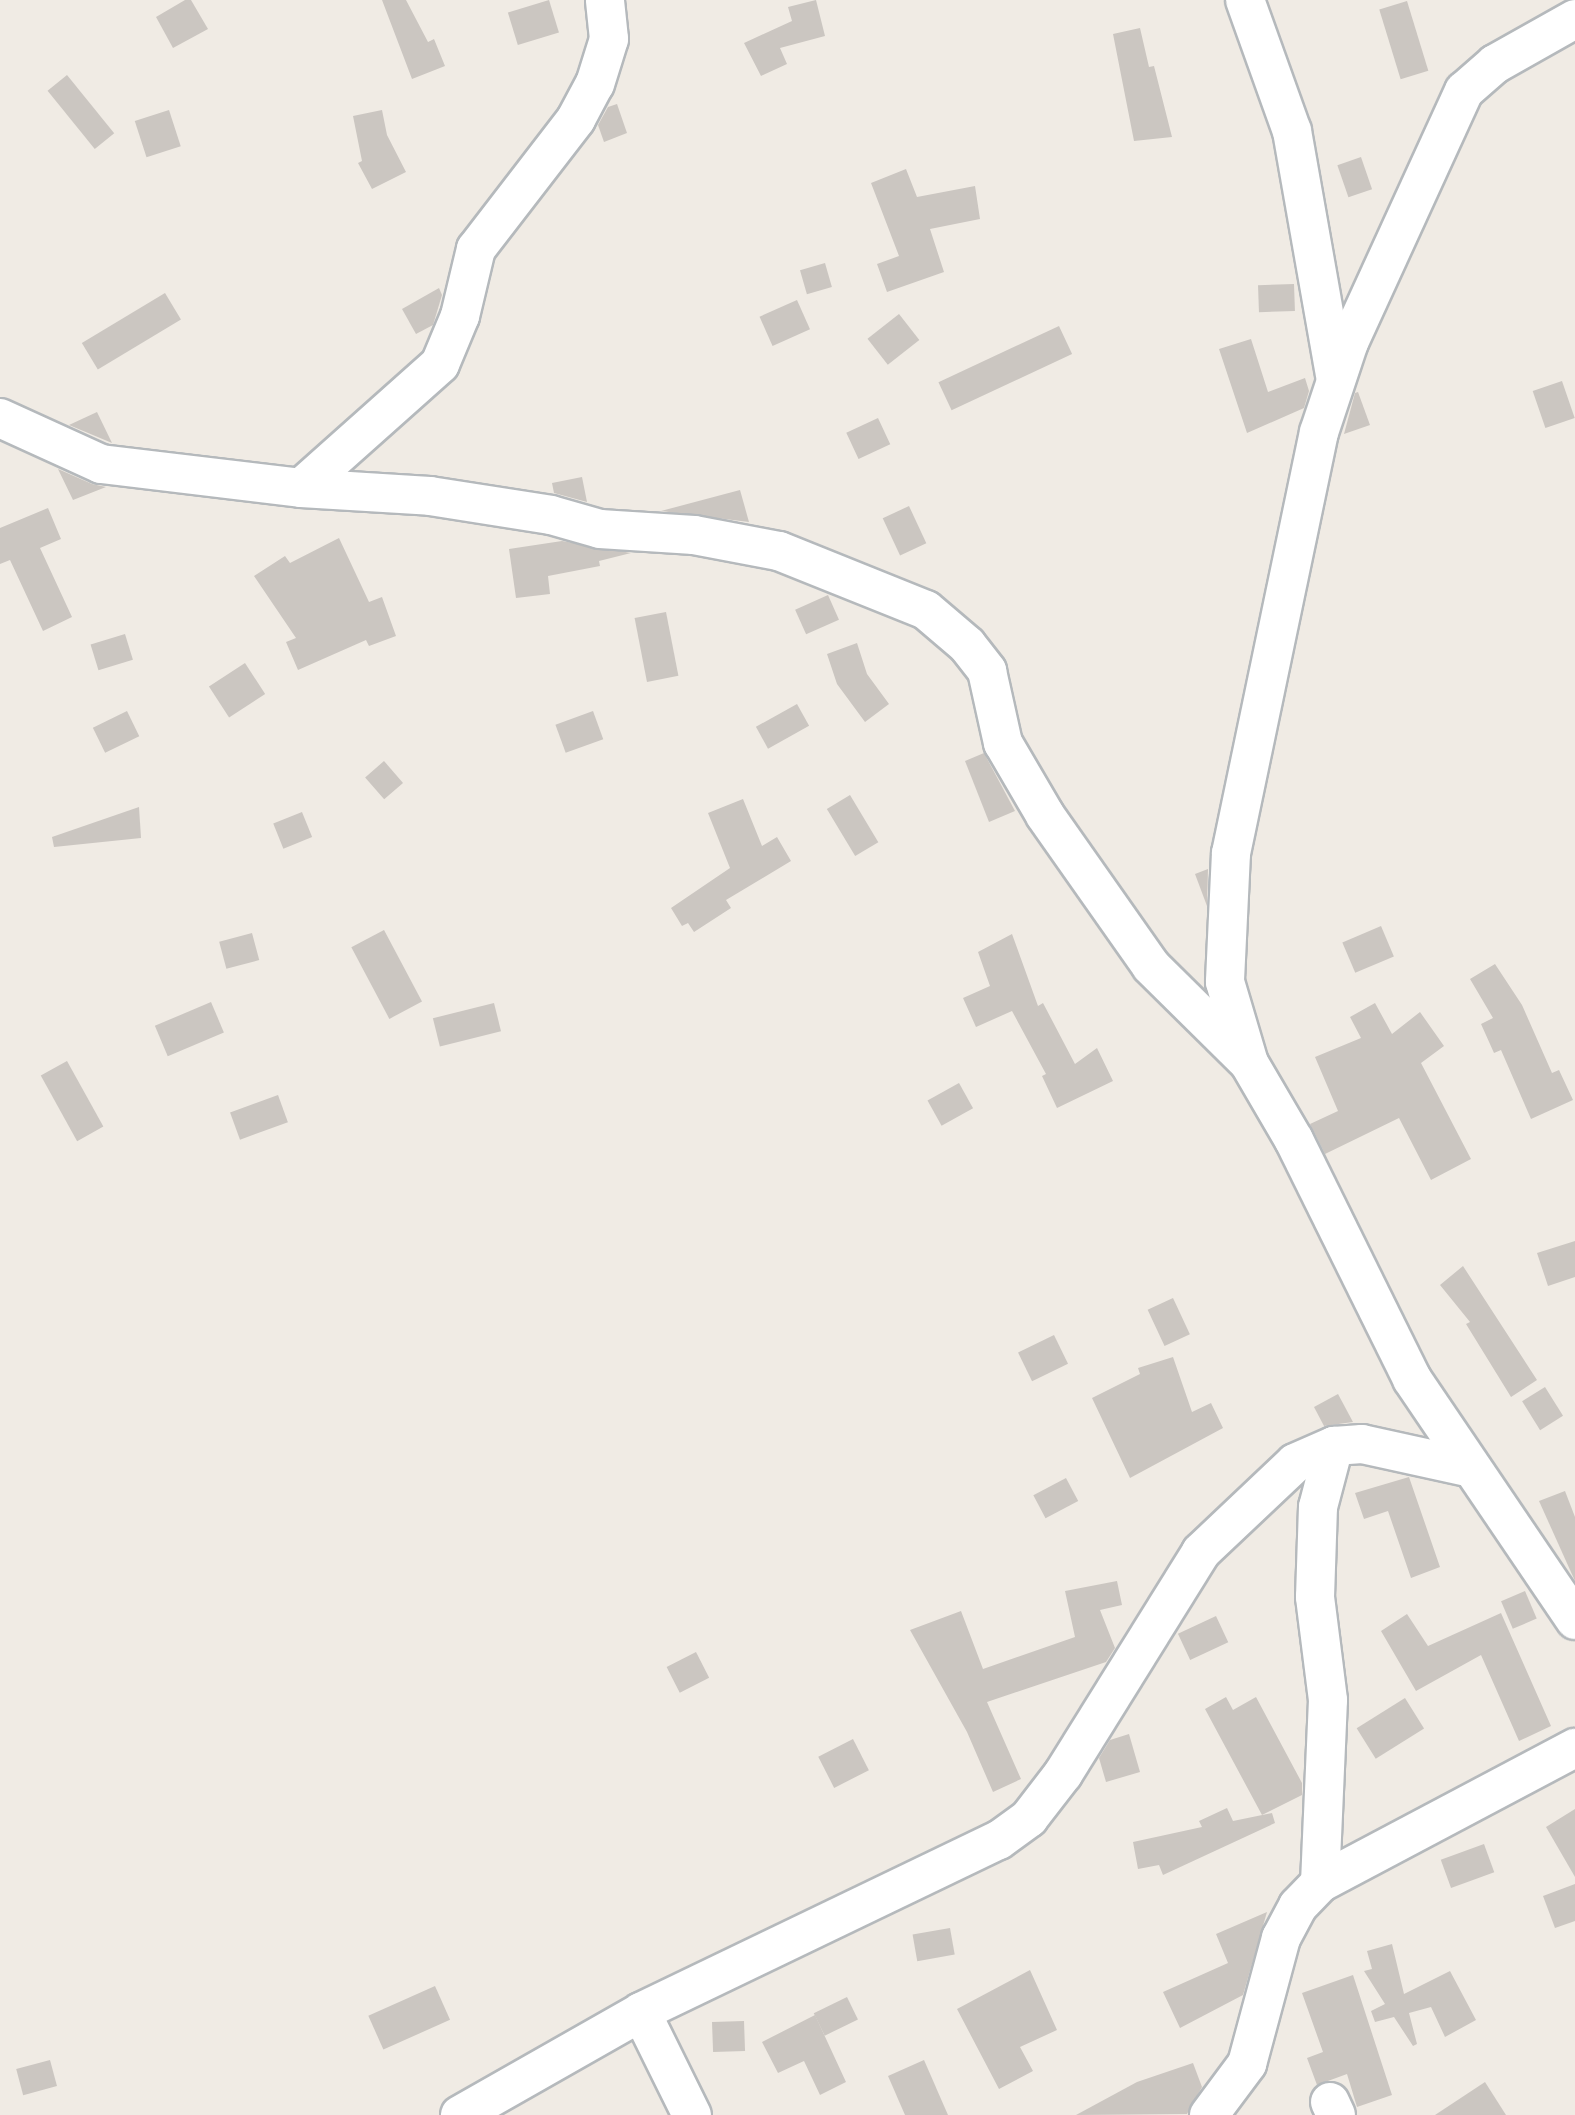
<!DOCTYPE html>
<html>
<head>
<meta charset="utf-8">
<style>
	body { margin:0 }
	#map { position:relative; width:1575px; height:2115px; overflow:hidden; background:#f0ebe4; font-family:"DejaVu Sans",sans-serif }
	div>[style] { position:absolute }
	.building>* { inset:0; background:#cbc6c1; transform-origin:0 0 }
	.roads { filter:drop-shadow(2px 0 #b5b9bc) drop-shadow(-2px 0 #b5b9bc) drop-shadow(0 2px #b5b9bc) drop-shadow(0 -2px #b5b9bc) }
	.minor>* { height:38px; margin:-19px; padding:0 19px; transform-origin:19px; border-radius:19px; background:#fff }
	span { translate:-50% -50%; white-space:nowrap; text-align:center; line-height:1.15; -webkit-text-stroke:7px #fff; paint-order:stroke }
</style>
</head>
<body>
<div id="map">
	<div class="building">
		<div style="clip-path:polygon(185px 0,191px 0,208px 29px,173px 48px,156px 17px)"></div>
		<div style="clip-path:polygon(382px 0,406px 0,428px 42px,434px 39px,445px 66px,412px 79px)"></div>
		<div style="left:549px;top:0;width:34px;height:43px;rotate:73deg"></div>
		<div style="clip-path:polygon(816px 0,825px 36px,780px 48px,787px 64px,761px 76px,744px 43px,792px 21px,788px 7px)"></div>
		<div style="left:1407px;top:1px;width:73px;height:29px;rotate:73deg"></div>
		<div style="clip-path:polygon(1140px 28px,1149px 67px,1154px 66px,1172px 137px,1134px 141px,1113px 34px)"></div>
		<div style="left:67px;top:75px;width:75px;height:25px;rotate:51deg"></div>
		<div style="clip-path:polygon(617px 104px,627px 133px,604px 142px,598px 125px,608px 107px)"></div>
		<div style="left:169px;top:110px;width:38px;height:36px;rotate:72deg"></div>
		<div style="clip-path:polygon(382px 110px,387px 135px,406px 172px,372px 189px,358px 163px,362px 161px,353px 116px)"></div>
		<div style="left:1361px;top:157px;width:34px;height:25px;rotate:71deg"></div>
		<div style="clip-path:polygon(906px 169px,917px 197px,975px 186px,980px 219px,930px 229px,944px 272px,887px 292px,877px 264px,899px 256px,871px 183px)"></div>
		<div style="left:825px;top:263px;width:25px;height:26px;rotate:74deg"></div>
		<div style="left:1294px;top:284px;width:27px;height:36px;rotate:88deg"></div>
		<div style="clip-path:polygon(439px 288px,442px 295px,433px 325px,416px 334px,402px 309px)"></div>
		<div style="left:165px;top:293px;width:31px;height:97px;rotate:59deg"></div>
		<div style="left:797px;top:300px;width:32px;height:41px;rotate:66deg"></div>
		<div style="left:899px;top:314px;width:33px;height:40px;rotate:52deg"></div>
		<div style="left:1059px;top:326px;width:31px;height:133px;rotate:65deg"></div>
		<div style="clip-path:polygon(1251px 339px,1268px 392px,1305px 378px,1309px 391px,1304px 408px,1247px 433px,1219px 349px)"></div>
		<div style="left:1562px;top:381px;width:39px;height:31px;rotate:71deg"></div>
		<div style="clip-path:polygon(1358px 392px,1370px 425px,1344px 434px,1355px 393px)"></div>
		<div style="clip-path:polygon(97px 412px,112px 443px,69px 425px)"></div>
		<div style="left:878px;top:418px;width:29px;height:35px;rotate:65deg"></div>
		<div style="clip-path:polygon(58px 469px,92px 484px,106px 487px,73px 500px)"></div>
		<div style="clip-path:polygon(582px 477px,587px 502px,554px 493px,552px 483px)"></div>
		<div style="clip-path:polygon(740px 490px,749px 522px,661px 511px)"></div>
		<div style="left:909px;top:506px;width:41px;height:29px;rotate:65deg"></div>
		<div style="clip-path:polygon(48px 508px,61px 539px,40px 548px,72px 617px,43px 631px,10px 560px,0 564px,0 528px)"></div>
		<div style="clip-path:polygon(339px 538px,369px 602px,382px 597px,396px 636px,369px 646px,366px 640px,298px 670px,286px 642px,296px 638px,254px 576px,285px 556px,290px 563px)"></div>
		<div style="clip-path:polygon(562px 541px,631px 553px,599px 561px,600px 566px,548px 576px,550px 594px,516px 598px,509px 549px)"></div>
		<div style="left:828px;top:595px;width:27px;height:36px;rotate:66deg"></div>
		<div style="left:666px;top:612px;width:65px;height:32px;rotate:79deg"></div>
		<div style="left:125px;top:634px;width:27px;height:36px;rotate:73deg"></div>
		<div style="clip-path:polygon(857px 643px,867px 674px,889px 704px,865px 722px,837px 684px,827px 654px)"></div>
		<div style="left:245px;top:663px;width:37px;height:43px;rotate:57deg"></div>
		<div style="left:797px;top:704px;width:25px;height:47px;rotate:61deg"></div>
		<div style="left:127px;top:711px;width:28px;height:38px;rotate:64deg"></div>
		<div style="left:593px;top:711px;width:30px;height:40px;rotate:70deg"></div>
		<div style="clip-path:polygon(984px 753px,1015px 811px,989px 822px,965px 761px)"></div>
		<div style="left:384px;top:761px;width:29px;height:25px;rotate:49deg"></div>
		<div style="left:850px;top:795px;width:55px;height:27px;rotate:59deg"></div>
		<div style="clip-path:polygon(743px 799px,762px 846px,777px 837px,791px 861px,726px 900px,731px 908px,694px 932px,688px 923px,682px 926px,671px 908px,730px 868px,708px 813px)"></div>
		<div style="clip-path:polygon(139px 807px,141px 838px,54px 847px,52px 837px)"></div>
		<div style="left:302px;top:812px;width:27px;height:31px;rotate:68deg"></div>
		<div style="clip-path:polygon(1208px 869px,1207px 906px,1195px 874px)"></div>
		<div style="left:1381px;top:926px;width:33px;height:42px;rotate:67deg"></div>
		<div style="left:384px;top:930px;width:81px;height:37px;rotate:62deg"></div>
		<div style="left:252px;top:933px;width:28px;height:34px;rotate:75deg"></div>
		<div style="clip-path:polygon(1012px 934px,1038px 1006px,1043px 1003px,1075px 1064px,1097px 1048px,1113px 1081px,1057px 1108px,1042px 1076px,1046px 1074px,1012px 1011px,976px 1027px,963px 998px,990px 986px,978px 952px)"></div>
		<div style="clip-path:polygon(1495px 964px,1522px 1005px,1552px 1073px,1559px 1070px,1573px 1100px,1531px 1119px,1501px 1050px,1494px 1053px,1481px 1024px,1493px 1018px,1470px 979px)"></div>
		<div style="left:211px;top:1002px;width:33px;height:61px;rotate:67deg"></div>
		<div style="left:494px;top:1003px;width:29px;height:63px;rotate:76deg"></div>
		<div style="clip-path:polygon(1375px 1003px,1392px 1034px,1420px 1012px,1444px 1046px,1421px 1063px,1471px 1159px,1431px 1180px,1399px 1118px,1325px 1154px,1310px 1124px,1338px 1111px,1315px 1057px,1361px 1038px,1350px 1017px)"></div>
		<div style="left:67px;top:1061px;width:75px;height:30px;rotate:61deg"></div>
		<div style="left:959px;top:1083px;width:29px;height:36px;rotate:61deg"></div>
		<div style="left:278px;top:1095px;width:29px;height:51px;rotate:70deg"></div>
		<div style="clip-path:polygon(1575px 1241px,1575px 1277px,1548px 1286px,1537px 1253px)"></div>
		<div style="clip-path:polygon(1463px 1266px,1537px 1380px,1511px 1397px,1466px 1324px,1470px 1322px,1440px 1285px)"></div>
		<div style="left:1173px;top:1298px;width:40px;height:28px;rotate:65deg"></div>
		<div style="left:1054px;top:1335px;width:32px;height:40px;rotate:64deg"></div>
		<div style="clip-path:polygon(1173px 1357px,1192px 1412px,1211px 1403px,1223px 1428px,1130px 1478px,1092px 1398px,1140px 1374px,1138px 1368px)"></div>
		<div style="left:1545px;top:1387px;width:34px;height:27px;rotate:58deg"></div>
		<div style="clip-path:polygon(1338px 1394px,1353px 1422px,1324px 1426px,1314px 1407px)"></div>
		<div style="clip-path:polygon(1409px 1477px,1440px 1567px,1411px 1578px,1388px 1511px,1364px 1519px,1355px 1493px)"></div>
		<div style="left:1066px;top:1478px;width:26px;height:37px;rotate:62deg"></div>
		<div style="clip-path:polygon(1565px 1491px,1575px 1517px,1575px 1581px,1539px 1501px)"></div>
		<div style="clip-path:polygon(1117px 1581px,1122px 1605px,1100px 1610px,1115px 1648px,1106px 1662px,987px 1702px,1021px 1779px,993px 1792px,967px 1732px,910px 1630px,961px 1611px,983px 1669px,1075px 1637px,1065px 1591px)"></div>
		<div style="left:1525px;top:1591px;width:30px;height:26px;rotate:67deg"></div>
		<div style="clip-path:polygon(1501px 1613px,1551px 1726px,1519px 1741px,1481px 1655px,1416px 1691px,1381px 1631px,1407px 1614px,1428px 1646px)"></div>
		<div style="left:1216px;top:1616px;width:29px;height:42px;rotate:65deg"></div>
		<div style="left:696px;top:1652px;width:29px;height:33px;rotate:63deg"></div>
		<div style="clip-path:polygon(1226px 1697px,1233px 1710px,1256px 1697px,1302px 1783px,1302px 1795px,1262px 1815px,1205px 1709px)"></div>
		<div style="left:1405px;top:1698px;width:36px;height:57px;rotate:58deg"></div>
		<div style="clip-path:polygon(1129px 1734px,1140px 1772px,1106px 1782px,1099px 1758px,1110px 1740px)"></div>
		<div style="left:853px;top:1739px;width:35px;height:39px;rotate:63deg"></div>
		<div style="clip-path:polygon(1227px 1808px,1233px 1821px,1272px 1813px,1275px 1823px,1163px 1875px,1159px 1865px,1138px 1869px,1133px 1842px,1202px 1827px,1199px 1821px)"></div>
		<div style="clip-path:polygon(1575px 1809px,1575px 1877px,1546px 1827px)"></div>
		<div style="left:1484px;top:1844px;width:30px;height:46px;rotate:70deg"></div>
		<div style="clip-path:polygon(1575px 1884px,1575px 1921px,1555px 1928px,1543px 1896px)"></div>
		<div style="clip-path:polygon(1267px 1912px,1243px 1995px,1180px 2028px,1163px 1992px,1228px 1963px,1216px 1934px)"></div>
		<div style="left:950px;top:1928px;width:27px;height:38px;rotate:80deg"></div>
		<div style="clip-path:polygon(1392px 1944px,1404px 1994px,1450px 1971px,1476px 2020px,1445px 2037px,1431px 2007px,1409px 2013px,1417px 2044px,1413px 2046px,1394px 2017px,1375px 2022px,1371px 2011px,1385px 2004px,1364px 1971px,1372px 1969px,1367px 1951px)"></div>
		<div style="clip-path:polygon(1030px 1970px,1057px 2030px,1020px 2047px,1033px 2071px,999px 2089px,957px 2009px)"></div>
		<div style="clip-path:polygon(1353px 1975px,1392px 2095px,1357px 2107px,1347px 2074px,1317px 2085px,1307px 2058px,1323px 2052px,1302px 1993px)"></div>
		<div style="left:435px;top:1986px;width:37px;height:73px;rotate:66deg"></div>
		<div style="left:847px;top:1997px;width:25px;height:37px;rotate:64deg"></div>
		<div style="clip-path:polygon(815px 2015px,846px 2082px,820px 2095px,804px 2061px,778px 2073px,762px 2042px)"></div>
		<div style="left:744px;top:2021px;width:30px;height:32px;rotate:88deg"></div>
		<div style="left:50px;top:2060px;width:27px;height:35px;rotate:75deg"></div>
		<div style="clip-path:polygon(924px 2060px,948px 2115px,905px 2115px,888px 2076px)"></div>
		<div style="clip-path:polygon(1193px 2063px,1202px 2087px,1187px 2114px,1076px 2115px,1137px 2082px)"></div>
		<div style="clip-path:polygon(1485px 2082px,1506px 2115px,1435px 2115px)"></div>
	</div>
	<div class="roads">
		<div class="minor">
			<div style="left:1245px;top:0;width:139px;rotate:70.3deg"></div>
			<div style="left:1292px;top:131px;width:249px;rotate:80deg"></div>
			<div style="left:1575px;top:19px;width:92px;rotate:150.6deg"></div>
			<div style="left:1495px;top:64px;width:41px;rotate:138.9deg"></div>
			<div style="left:1464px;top:91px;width:276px;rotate:114.6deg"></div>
			<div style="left:1349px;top:342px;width:95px;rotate:108.4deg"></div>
			<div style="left:1319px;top:432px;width:430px;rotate:101.8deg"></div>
			<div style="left:1231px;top:853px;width:129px;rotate:92.7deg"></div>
			<div style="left:1225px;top:982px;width:84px;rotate:73.5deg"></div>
			<div style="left:1249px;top:1063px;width:89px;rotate:59.7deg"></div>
			<div style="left:1294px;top:1140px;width:267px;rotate:63.7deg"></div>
			<div style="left:1412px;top:1379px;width:291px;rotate:55.9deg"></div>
			<div style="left:0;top:418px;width:111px;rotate:24.5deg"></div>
			<div style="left:101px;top:464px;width:201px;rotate:6.8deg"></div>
			<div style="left:301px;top:488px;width:129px;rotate:3.5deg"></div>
			<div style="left:430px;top:496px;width:122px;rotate:8.9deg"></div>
			<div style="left:551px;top:515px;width:51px;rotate:15.9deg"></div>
			<div style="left:600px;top:529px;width:94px;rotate:3.7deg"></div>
			<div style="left:694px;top:535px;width:86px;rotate:10.7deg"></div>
			<div style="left:779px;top:551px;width:158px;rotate:21.9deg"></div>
			<div style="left:926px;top:610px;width:54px;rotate:40.5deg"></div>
			<div style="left:967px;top:645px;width:33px;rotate:52deg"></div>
			<div style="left:987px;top:671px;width:74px;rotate:77.5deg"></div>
			<div style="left:1003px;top:743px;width:83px;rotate:59.7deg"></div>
			<div style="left:1045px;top:815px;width:184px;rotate:54.9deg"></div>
			<div style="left:1151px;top:966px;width:135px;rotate:44.7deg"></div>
			<div style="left:301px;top:488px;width:186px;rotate:-41.7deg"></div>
			<div style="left:440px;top:364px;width:52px;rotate:-67.4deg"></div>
			<div style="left:460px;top:316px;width:69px;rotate:-76.6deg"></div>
			<div style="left:476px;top:249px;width:164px;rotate:-52.4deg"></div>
			<div style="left:576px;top:119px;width:40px;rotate:-62deg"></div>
			<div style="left:595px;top:84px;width:47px;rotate:-72.7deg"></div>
			<div style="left:609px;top:39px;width:39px;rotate:-96deg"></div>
			<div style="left:1320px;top:1883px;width:183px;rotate:-87.5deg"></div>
			<div style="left:1328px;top:1700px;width:104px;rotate:-97.2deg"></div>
			<div style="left:1315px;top:1597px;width:90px;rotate:-88.1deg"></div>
			<div style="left:1318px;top:1507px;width:63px;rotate:-75.3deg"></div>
			<div style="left:641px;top:2012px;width:115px;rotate:63.7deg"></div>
			<div style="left:1330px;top:2102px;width:14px;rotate:65deg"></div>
			<div style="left:460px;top:2115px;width:208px;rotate:-29.6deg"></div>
			<div style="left:641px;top:2012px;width:397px;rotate:-25.7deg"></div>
			<div style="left:999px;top:1840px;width:37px;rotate:-36deg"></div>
			<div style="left:1029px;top:1818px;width:56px;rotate:-52.3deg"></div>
			<div style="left:1063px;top:1774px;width:261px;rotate:-58.1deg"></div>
			<div style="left:1201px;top:1552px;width:129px;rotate:-43.4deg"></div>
			<div style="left:1295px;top:1463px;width:43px;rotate:-23.6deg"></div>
			<div style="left:1334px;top:1446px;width:28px;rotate:-4deg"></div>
			<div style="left:1362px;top:1444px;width:112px;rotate:12.4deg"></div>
			<div style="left:1209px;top:2115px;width:64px;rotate:-53.3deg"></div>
			<div style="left:1247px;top:2064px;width:131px;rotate:-74.9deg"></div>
			<div style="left:1281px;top:1938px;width:36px;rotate:-62deg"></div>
			<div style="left:1298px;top:1906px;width:32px;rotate:-46deg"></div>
			<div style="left:1320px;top:1883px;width:289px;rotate:-27.9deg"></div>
		</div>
	</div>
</div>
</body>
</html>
